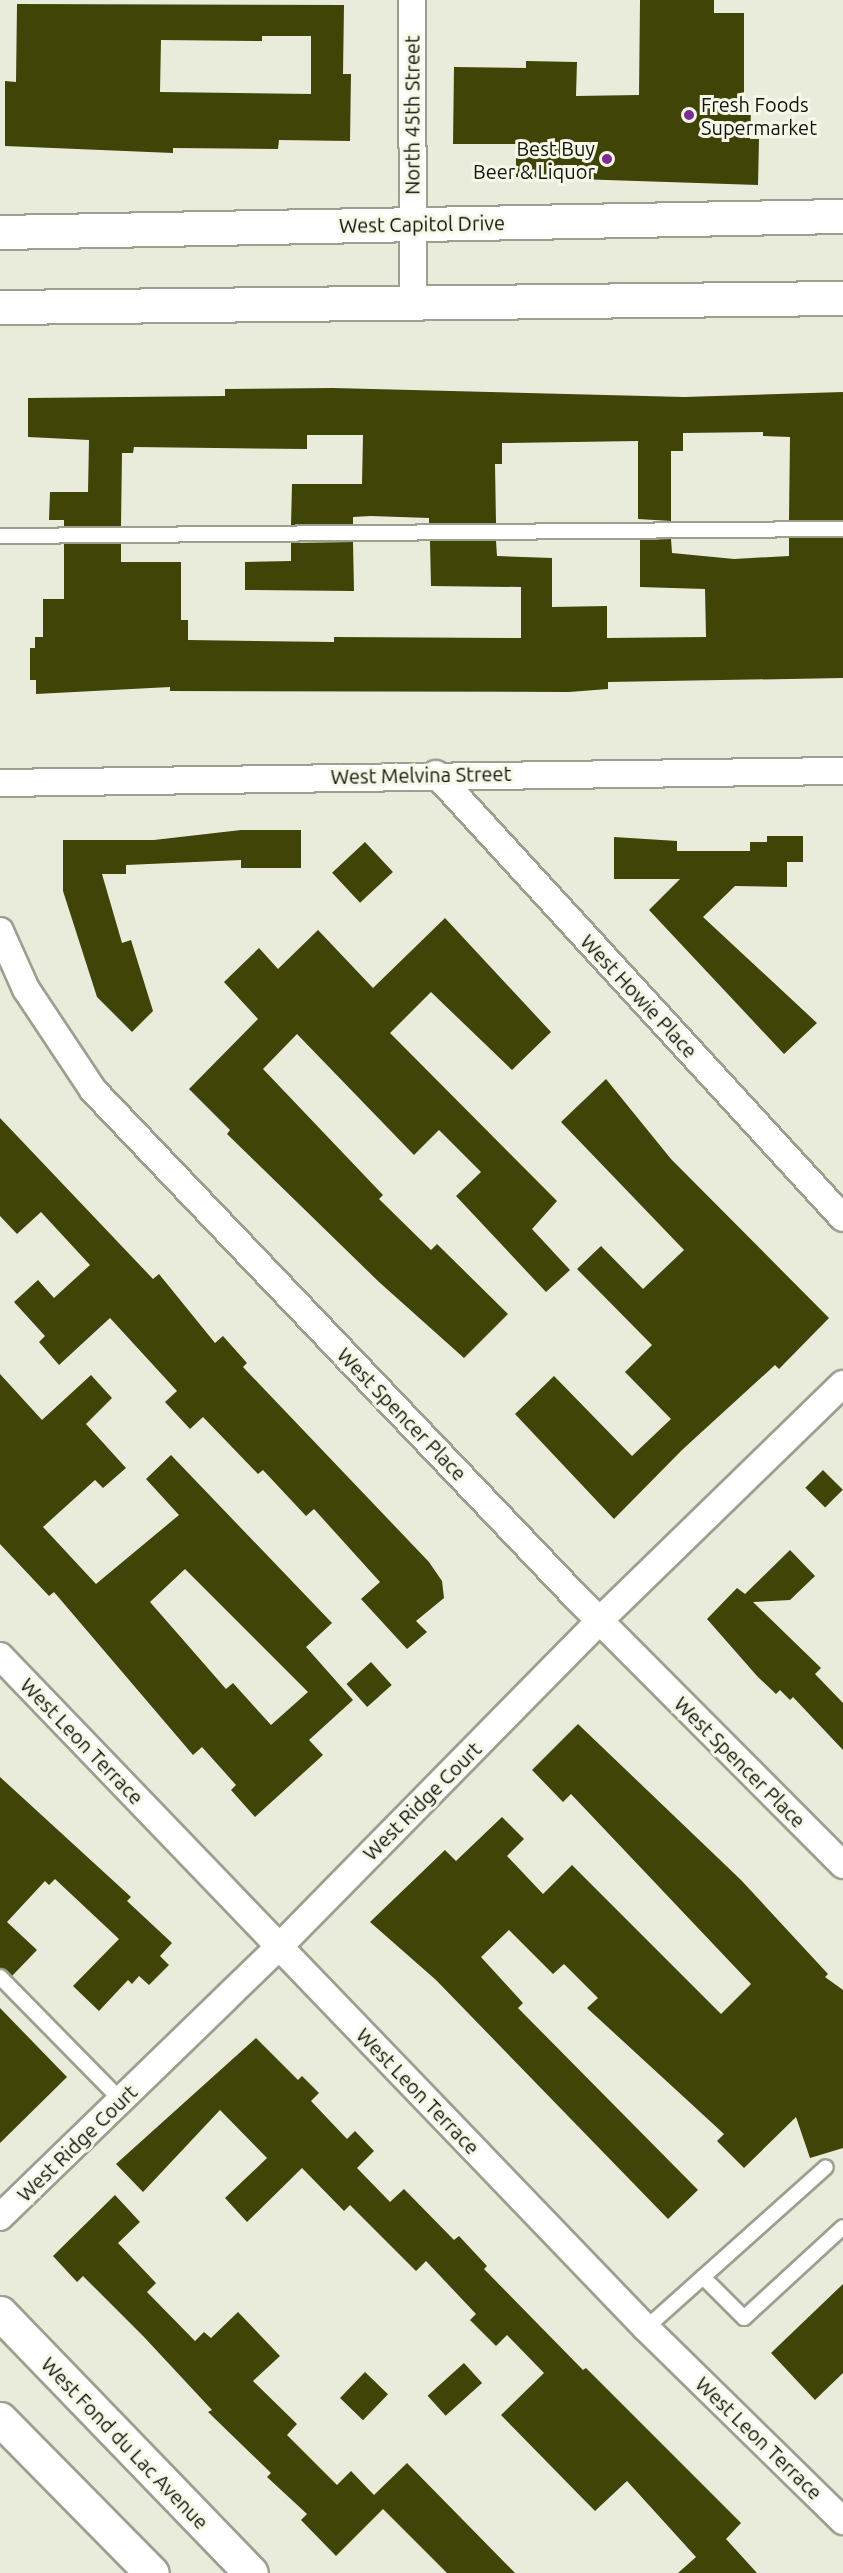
<!DOCTYPE html>
<html>
<head>
<meta charset="utf-8">
<style>
	body { margin:0 }
	#map { position:relative; width:843px; height:2573px; overflow:hidden; background:#eaecdb; font-family:Ubuntu,sans-serif }
	div>[style] { position:absolute }
	.building>* { inset:0; background:#404407; transform-origin:0 0 }
	.roads { filter:drop-shadow(2px 0 #9d9f8f) drop-shadow(-2px 0 #9d9f8f) drop-shadow(0 2px #9d9f8f) drop-shadow(0 -2px #9d9f8f) }
	.lane>* { height:14px; margin:-7px; padding:0 7px; transform-origin:7px; border-radius:7px; background:#fff }
	.street>* { height:26px; margin:-13px; padding:0 13px; transform-origin:13px; border-radius:13px; background:#fff }
	.primary>* { height:33px; margin:-16.5px; padding:0 16.5px; transform-origin:16.5px; border-radius:16.5px; background:#fff }
	.dots>* { width:16px; height:16px; translate:-50% -50%; box-sizing:border-box; border:3px solid #f7f9e8; border-radius:50% }
	span { translate:-50% -50%; white-space:nowrap; text-align:center; line-height:1.15; -webkit-text-stroke:6px #f7f9e8; paint-order:stroke }
	.poi-label { font-size:20px; color:#12130d }
	.left { translate:0 -50%; text-align:left }
	.right { translate:-100% -50%; text-align:right }
	.street-label { font-size:20px; color:#12130d }
</style>
</head>
<body>
<div id="map">
	<div class="building">
		<div style="clip-path:polygon(640px 0,714px 0,714px 13px,744px 13px,744px 110px,751px 110px,750px 139px,759px 139px,758px 185px,516px 177px,516px 144px,453px 144px,454px 67px,526px 68px,526px 61px,577px 62px,576px 96px,639px 95px)"></div>
		<div style="clip-path:polygon(evenodd,17px 4px,344px 5px,343px 74px,351px 74px,350px 141px,279px 140px,278px 149px,173px 148px,173px 153px,5px 146px,5px 81px,16px 82px,17px 4px,262px 36px,311px 36px,311px 94px,160px 92px,161px 40px,262px 41px,262px 36px)"></div>
		<div style="clip-path:polygon(333px 388px,684px 397px,843px 392px,843px 520px,789px 520px,790px 437px,763px 436px,763px 432px,683px 433px,683px 451px,671px 451px,671px 521px,638px 519px,638px 441px,502px 443px,502px 464px,495px 464px,496px 523px,429px 523px,429px 518px,371px 516px,353px 517px,353px 524px,291px 525px,292px 484px,362px 484px,363px 435px,307px 435px,307px 449px,134px 447px,133px 453px,122px 453px,121px 526px,64px 526px,64px 520px,49px 520px,50px 492px,88px 492px,89px 440px,28px 437px,28px 398px,225px 396px,225px 389px)"></div>
		<div style="clip-path:polygon(789px 538px,843px 538px,843px 678px,608px 682px,608px 689px,569px 692px,170px 691px,170px 687px,36px 694px,36px 680px,30px 680px,30px 648px,35px 648px,35px 637px,43px 637px,43px 599px,64px 599px,64px 544px,121px 544px,121px 562px,181px 562px,181px 620px,188px 620px,188px 640px,334px 642px,334px 637px,521px 638px,521px 587px,431px 586px,430px 541px,496px 541px,497px 556px,552px 558px,552px 607px,607px 606px,607px 638px,706px 637px,705px 589px,640px 587px,640px 540px,671px 539px,672px 553px,734px 559px,789px 556px)"></div>
		<div style="clip-path:polygon(353px 542px,354px 591px,245px 590px,245px 562px,291px 561px,291px 543px)"></div>
		<div style="clip-path:polygon(241px 830px,301px 830px,301px 868px,241px 868px,241px 860px,126px 865px,126px 874px,102px 874px,122px 943px,131px 940px,153px 1011px,132px 1032px,97px 997px,63px 891px,63px 840px,154px 840px)"></div>
		<div style="clip-path:polygon(767px 836px,803px 836px,803px 862px,787px 862px,787px 887px,735px 886px,703px 917px,817px 1023px,784px 1054px,649px 910px,680px 879px,614px 879px,614px 837px,677px 841px,677px 851px,750px 851px,750px 842px,767px 842px)"></div>
		<div style="left:365px;top:842px;width:41px;height:45px;rotate:47deg"></div>
		<div style="clip-path:polygon(445px 918px,551px 1032px,512px 1070px,431px 992px,390px 1033px,557px 1201px,532px 1229px,570px 1270px,546px 1292px,456px 1196px,481px 1172px,439px 1130px,414px 1155px,297px 1034px,263px 1069px,383px 1195px,379px 1199px,431px 1250px,437px 1244px,508px 1314px,464px 1358px,379px 1282px,227px 1134px,230px 1130px,189px 1089px,258px 1019px,224px 982px,259px 948px,278px 969px,318px 930px,373px 988px)"></div>
		<div style="clip-path:polygon(606px 1079px,671px 1159px,829px 1318px,779px 1369px,775px 1365px,682px 1450px,614px 1519px,515px 1414px,554px 1376px,632px 1456px,671px 1419px,625px 1372px,652px 1345px,577px 1269px,601px 1246px,643px 1289px,684px 1250px,561px 1122px)"></div>
		<div style="clip-path:polygon(0 1118px,153px 1279px,159px 1274px,215px 1343px,223px 1336px,247px 1363px,243px 1367px,429px 1562px,442px 1581px,444px 1598px,416px 1621px,427px 1632px,407px 1649px,361px 1599px,380px 1582px,314px 1509px,306px 1516px,263px 1470px,258px 1474px,203px 1417px,190px 1429px,165px 1402px,177px 1391px,110px 1318px,59px 1365px,39px 1342px,45px 1336px,14px 1302px,38px 1280px,54px 1298px,90px 1265px,41px 1212px,17px 1234px,0 1216px)"></div>
		<div style="clip-path:polygon(evenodd,0 1374px,42px 1420px,91px 1375px,112px 1398px,86px 1424px,126px 1468px,103px 1488px,95px 1480px,43px 1527px,96px 1584px,179px 1515px,146px 1479px,171px 1455px,332px 1623px,306px 1647px,353px 1700px,309px 1740px,323px 1755px,255px 1817px,231px 1790px,236px 1785px,202px 1747px,193px 1755px,54px 1592px,49px 1596px,0 1544px,0 1374px,185px 1569px,308px 1692px,271px 1725px,233px 1683px,226px 1689px,150px 1602px,185px 1569px)"></div>
		<div style="left:823px;top:1470px;width:28px;height:25px;rotate:45deg"></div>
		<div style="clip-path:polygon(790px 1550px,815px 1576px,790px 1600px,753px 1602px,821px 1668px,815px 1674px,843px 1703px,843px 1750px,793px 1697px,790px 1700px,780px 1690px,776px 1694px,757px 1676px,707px 1619px,737px 1588px,745px 1594px)"></div>
		<div style="left:371px;top:1662px;width:31px;height:33px;rotate:48deg"></div>
		<div style="clip-path:polygon(578px 1724px,741px 1880px,828px 1974px,825px 1977px,843px 1990px,843px 2148px,810px 2158px,796px 2117px,744px 2168px,717px 2141px,724px 2134px,587px 2008px,598px 1998px,564px 1964px,553px 1974px,509px 1930px,481px 1957px,523px 2003px,518px 2008px,698px 2190px,668px 2219px,436px 1980px,370px 1922px,445px 1850px,456px 1861px,502px 1817px,524px 1839px,507px 1856px,543px 1894px,572px 1865px,721px 2014px,751px 1984px,571px 1794px,563px 1802px,532px 1770px)"></div>
		<div style="clip-path:polygon(0 1777px,131px 1897px,127px 1901px,172px 1943px,160px 1956px,169px 1965px,149px 1985px,139px 1976px,132px 1984px,128px 1980px,99px 2011px,73px 1986px,119px 1939px,55px 1879px,49px 1885px,45px 1881px,7px 1922px,37px 1950px,12px 1976px,0 1968px)"></div>
		<div style="clip-path:polygon(0 2008px,67px 2077px,0 2143px)"></div>
		<div style="clip-path:polygon(256px 2038px,298px 2080px,302px 2076px,319px 2093px,311px 2101px,347px 2139px,355px 2131px,374px 2151px,357px 2168px,390px 2202px,404px 2189px,454px 2240px,459px 2236px,487px 2266px,484px 2269px,583px 2370px,586px 2368px,741px 2523px,726px 2539px,757px 2573px,678px 2573px,696px 2557px,627px 2481px,595px 2511px,501px 2415px,544px 2373px,507px 2335px,496px 2346px,470px 2320px,476px 2314px,426px 2261px,416px 2271px,350px 2205px,344px 2211px,302px 2168px,247px 2222px,225px 2198px,267px 2158px,220px 2110px,143px 2192px,116px 2164px)"></div>
		<div style="clip-path:polygon(115px 2195px,140px 2222px,118px 2243px,156px 2283px,147px 2292px,195px 2341px,204px 2332px,211px 2338px,238px 2312px,280px 2356px,253px 2381px,297px 2424px,287px 2435px,337px 2485px,351px 2471px,374px 2495px,407px 2463px,515px 2573px,447px 2573px,383px 2509px,336px 2556px,301px 2520px,307px 2514px,267px 2477px,271px 2473px,208px 2412px,212px 2410px,144px 2337px,83px 2276px,77px 2282px,53px 2256px)"></div>
		<div style="clip-path:polygon(843px 2284px,843px 2373px,815px 2400px,771px 2353px)"></div>
		<div style="left:464px;top:2363px;width:27px;height:49px;rotate:48deg"></div>
		<div style="left:365px;top:2372px;width:32px;height:36px;rotate:44deg"></div>
	</div>
	<div class="roads">
		<div class="lane">
			<div style="left:0;top:536px;width:843px;rotate:-0.48deg"></div>
			<div style="left:0;top:1977px;width:174px;rotate:45.5deg"></div>
			<div style="left:703px;top:2277px;width:58px;rotate:45deg"></div>
			<div style="left:744px;top:2318px;width:134px;rotate:-42.6deg"></div>
			<div style="left:646px;top:2328px;width:241px;rotate:-41.8deg"></div>
		</div>
		<div class="street">
			<div style="left:412px;top:0;width:303px;rotate:89.8deg"></div>
			<div style="left:436px;top:774px;width:602px;rotate:47.49deg"></div>
			<div style="left:0;top:783px;width:843px;rotate:-0.82deg"></div>
			<div style="left:0;top:931px;width:64px;rotate:65.9deg"></div>
			<div style="left:26px;top:989px;width:121px;rotate:56.4deg"></div>
			<div style="left:93px;top:1090px;width:697px;rotate:46.39deg"></div>
			<div style="left:574px;top:1595px;width:381px;rotate:45.1deg"></div>
			<div style="left:0;top:1656px;width:932px;rotate:46.13deg"></div>
			<div style="left:646px;top:2328px;width:276px;rotate:44.4deg"></div>
			<div style="left:0;top:2217px;width:388px;rotate:-44.1deg"></div>
			<div style="left:279px;top:1947px;width:457px;rotate:-45.5deg"></div>
			<div style="left:599px;top:1621px;width:340px;rotate:-44.2deg"></div>
		</div>
		<div class="primary">
			<div style="left:0;top:232px;width:843px;rotate:-1.09deg"></div>
			<div style="left:0;top:307px;width:843px;rotate:-0.61deg"></div>
			<div style="left:0;top:2313px;width:361px;rotate:46deg"></div>
			<div style="left:0;top:2419px;width:216px;rotate:45.4deg"></div>
		</div>
	</div>
	<div class="dots">
		<div style="left:689px;top:115px;background:#832996"></div>
		<div style="left:607px;top:159px;background:#832996"></div>
	</div>
	<div class="poi-label">
		<span class="left" style="left:701px;top:116px">Fresh Foods<br>Supermarket</span>
		<span class="right" style="left:595px;top:160px">Best Buy<br>Beer &amp; Liquor</span>
	</div>
	<div class="street-label">
		<span style="left:412px;top:115px;rotate:-90deg">North 45th Street</span>
		<span style="left:422px;top:224px;rotate:-1deg">West Capitol Drive</span>
		<span style="left:421px;top:775px;rotate:-1deg">West Melvina Street</span>
		<span style="left:639px;top:996px;rotate:47deg">West Howie Place</span>
		<span style="left:402px;top:1414px;rotate:46deg">West Spencer Place</span>
		<span style="left:82px;top:1741px;rotate:46deg">West Leon Terrace</span>
		<span style="left:740px;top:1762px;rotate:45deg">West Spencer Place</span>
		<span style="left:422px;top:1801px;rotate:-45deg">West Ridge Court</span>
		<span style="left:418px;top:2091px;rotate:46deg">West Leon Terrace</span>
		<span style="left:77px;top:2143px;rotate:-44deg">West Ridge Court</span>
		<span style="left:759px;top:2438px;rotate:44deg">West Leon Terrace</span>
		<span style="left:125px;top:2443px;rotate:46deg">West Fond du Lac Avenue</span>
	</div>
</div>
</body>
</html>
